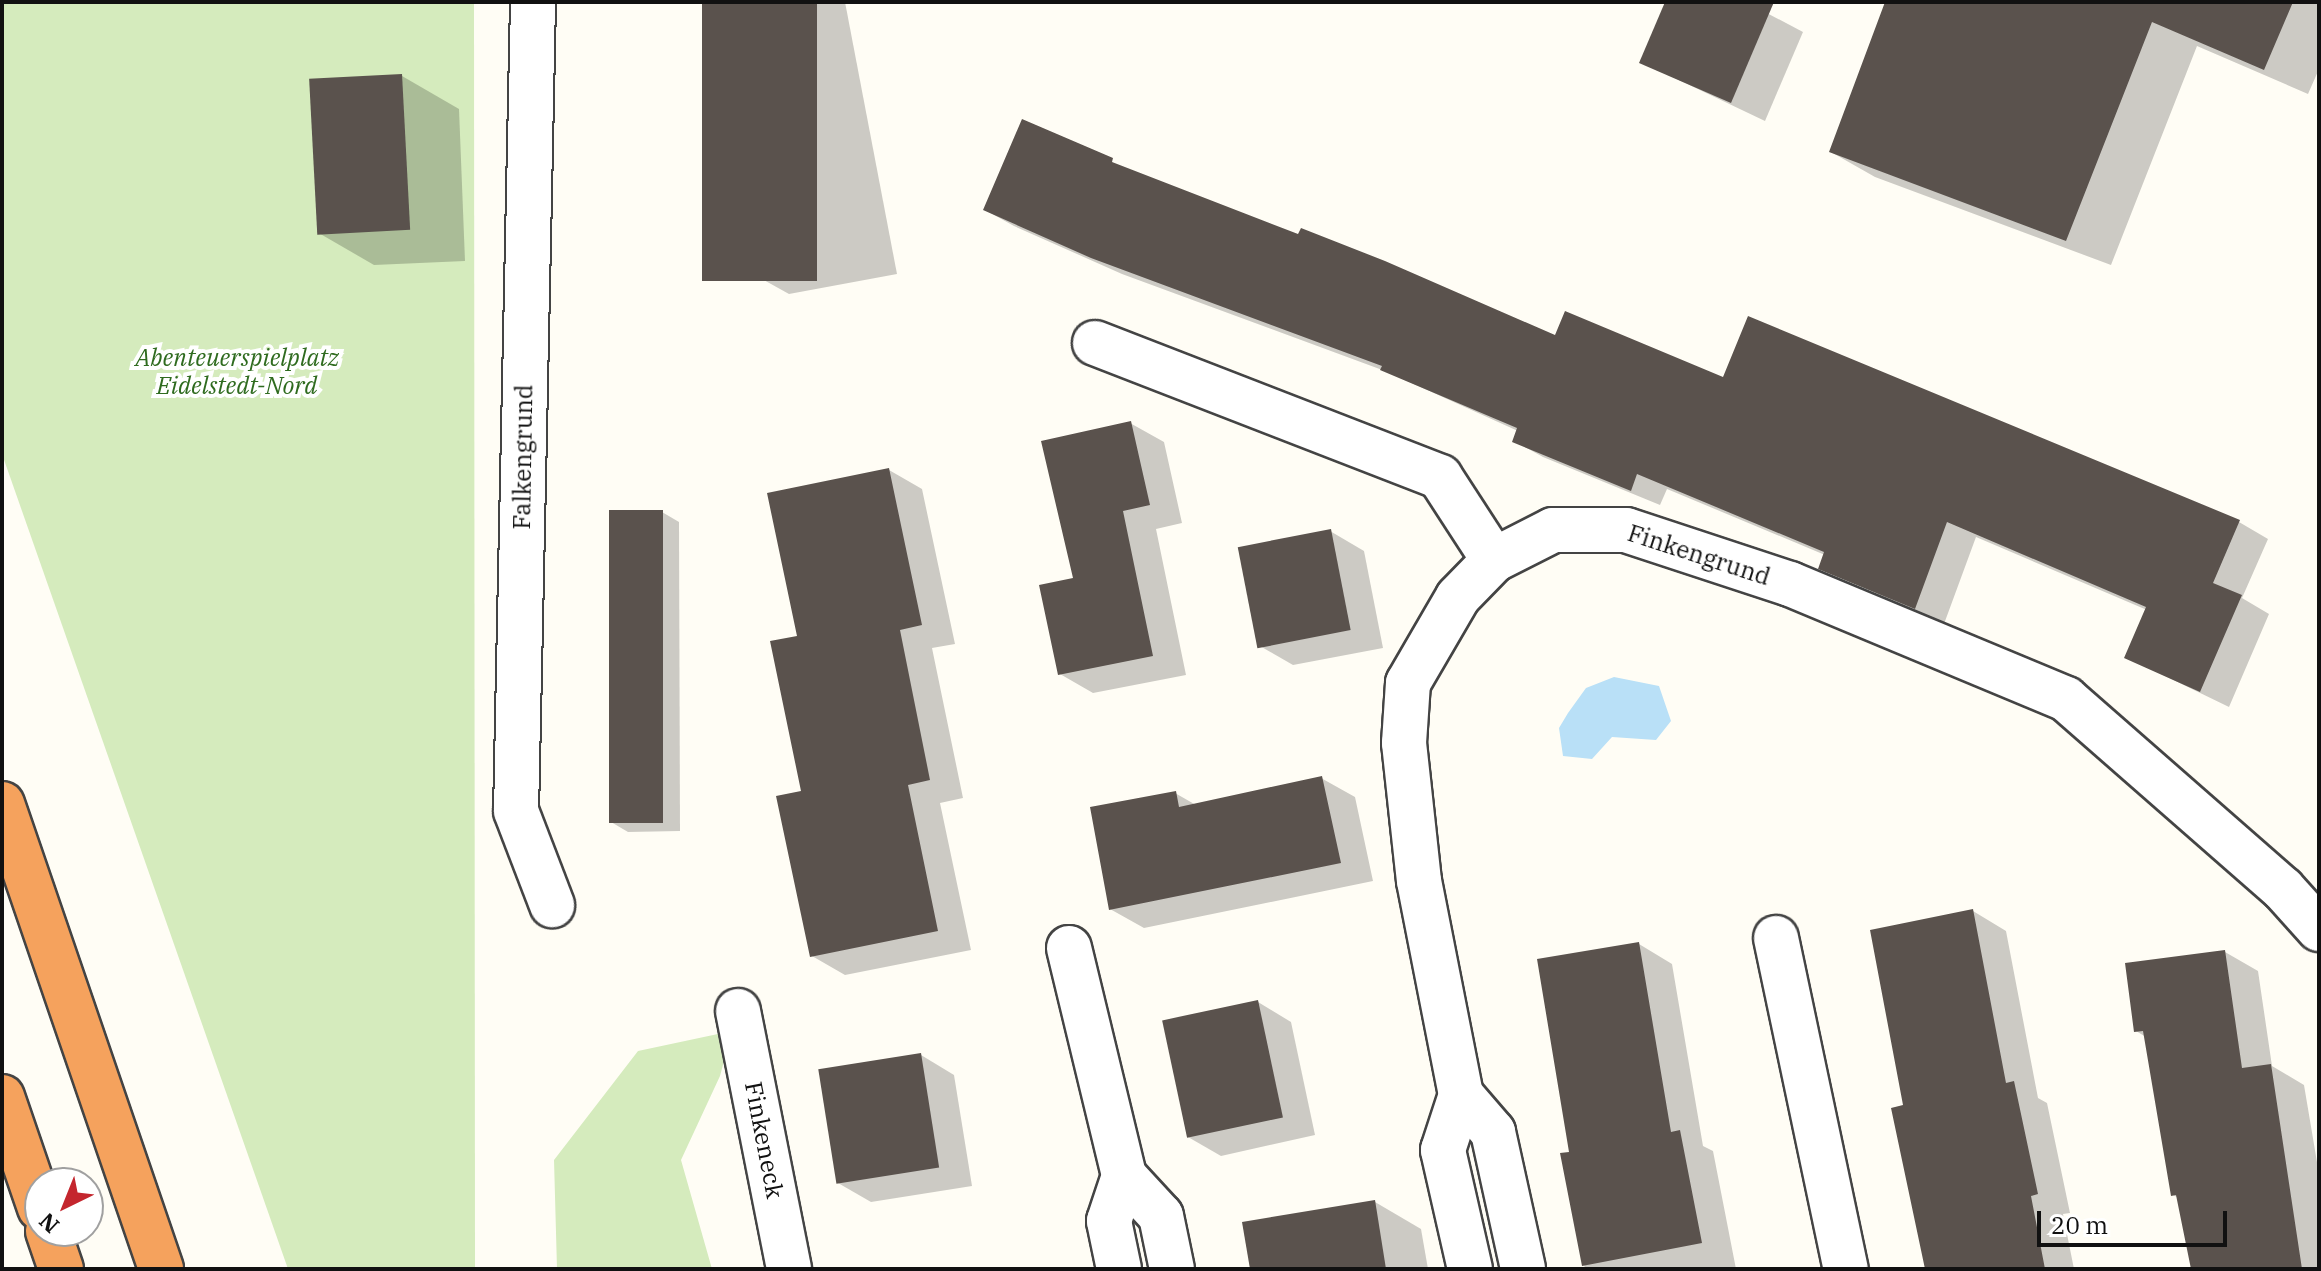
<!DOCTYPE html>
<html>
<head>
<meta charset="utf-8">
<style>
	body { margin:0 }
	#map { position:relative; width:2321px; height:1271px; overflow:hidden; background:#fffdf5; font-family:"IBM Plex Serif",serif }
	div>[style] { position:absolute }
	.green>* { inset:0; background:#d5ebbd }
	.water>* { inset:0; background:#b9e0f7 }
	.shadow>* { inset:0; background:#0003 }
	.building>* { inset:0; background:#5a524d; transform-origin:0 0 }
	.roads { filter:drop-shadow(2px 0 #444) drop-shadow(-2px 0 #444) drop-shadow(0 2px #444) drop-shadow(0 -2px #444) }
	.minor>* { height:44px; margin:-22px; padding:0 22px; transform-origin:22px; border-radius:22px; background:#fff }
	.highway>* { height:44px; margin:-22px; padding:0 22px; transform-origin:22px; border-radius:22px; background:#f5a25d }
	span { translate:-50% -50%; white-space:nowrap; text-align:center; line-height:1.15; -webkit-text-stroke:8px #fff; paint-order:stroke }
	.park-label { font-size:24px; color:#2f6b1f; font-style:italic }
	.street-label { font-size:24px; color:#111 }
	.frame { position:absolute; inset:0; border:4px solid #111; pointer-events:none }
	.north { position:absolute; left:24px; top:1167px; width:80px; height:80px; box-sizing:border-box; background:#fff; border:2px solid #a0a0a0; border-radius:50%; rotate:223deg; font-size:22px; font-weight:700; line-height:32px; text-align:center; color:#111 }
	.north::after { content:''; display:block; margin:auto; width:28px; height:36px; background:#c4262e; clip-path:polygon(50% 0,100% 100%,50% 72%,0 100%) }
	.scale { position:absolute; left:2037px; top:1211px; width:190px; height:36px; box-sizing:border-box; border:4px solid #111; border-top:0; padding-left:10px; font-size:24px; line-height:28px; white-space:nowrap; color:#111; -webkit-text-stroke:6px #fff; paint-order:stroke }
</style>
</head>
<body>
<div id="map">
	<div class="green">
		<div style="clip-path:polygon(2px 2px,474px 2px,475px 1269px,288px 1269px,2px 454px)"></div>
		<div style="clip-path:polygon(732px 1031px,720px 1076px,681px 1160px,712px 1269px,557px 1269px,554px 1160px,638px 1051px)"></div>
	</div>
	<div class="water">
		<div style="clip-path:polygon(1614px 677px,1659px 686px,1671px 721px,1656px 740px,1612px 737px,1592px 759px,1563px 756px,1559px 728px,1568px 713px,1586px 688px)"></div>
	</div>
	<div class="shadow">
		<div style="clip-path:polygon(704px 2px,845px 2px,897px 274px,789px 294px,755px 275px)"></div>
		<div style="clip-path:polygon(1667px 2px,1746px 2px,1803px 32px,1765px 121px,1641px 62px)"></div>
		<div style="clip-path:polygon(1896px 2px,2319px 2px,2319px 69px,2308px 94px,2197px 46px,2111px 265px,1875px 177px,1831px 152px)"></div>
		<div style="clip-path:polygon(402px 76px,459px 109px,465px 261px,374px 265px,317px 232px)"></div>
		<div style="clip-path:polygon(1023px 121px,1137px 174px,1557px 337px,2239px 522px,2268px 539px,2242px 598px,2269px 614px,2229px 707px,2126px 657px,2147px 610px,1976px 537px,1944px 624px,1820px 568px,1825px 555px,1667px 489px,1660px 505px,1543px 457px,1514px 441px,1518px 431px,1385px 371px,1122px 274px,1014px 226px,985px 210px)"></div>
		<div style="clip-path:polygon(1130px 423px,1164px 442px,1182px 523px,1156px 529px,1186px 675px,1093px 693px,1060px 674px)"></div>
		<div style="clip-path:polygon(889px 470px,922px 489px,955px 644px,932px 648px,963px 798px,940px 803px,971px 950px,845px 975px,812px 956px,799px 638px)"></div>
		<div style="clip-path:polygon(662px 512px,679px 522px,680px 831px,628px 832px,611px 822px)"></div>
		<div style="clip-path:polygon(1330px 531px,1364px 551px,1383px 648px,1293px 665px,1260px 646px)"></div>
		<div style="clip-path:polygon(1321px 778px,1355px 797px,1373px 881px,1144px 928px,1110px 909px,1175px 793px,1196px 805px)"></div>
		<div style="clip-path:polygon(1973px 911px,2006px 931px,2038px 1098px,2047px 1103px,2070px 1213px,2063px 1214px,2074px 1269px,1926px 1269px,1906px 1107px)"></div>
		<div style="clip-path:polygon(1639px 944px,1672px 964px,1703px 1146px,1713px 1151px,1736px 1269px,1585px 1269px,1562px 1155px,1571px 1153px)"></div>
		<div style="clip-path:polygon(2225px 952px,2258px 971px,2272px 1066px,2304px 1085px,2319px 1174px,2319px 1269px,2193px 1269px,2179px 1198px,2173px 1195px,2146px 1037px,2136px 1031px)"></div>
		<div style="clip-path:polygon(1258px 1002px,1291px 1022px,1315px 1135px,1221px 1156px,1188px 1137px)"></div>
		<div style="clip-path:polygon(921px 1055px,954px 1075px,972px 1186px,871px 1202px,838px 1183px)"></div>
		<div style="clip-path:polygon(1375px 1202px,1421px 1229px,1428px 1269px,1252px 1269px)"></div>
	</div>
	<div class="building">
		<div style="left:702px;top:2px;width:115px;height:279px"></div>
		<div style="clip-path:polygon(1665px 2px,1774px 2px,1731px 103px,1639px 63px)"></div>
		<div style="clip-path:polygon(1885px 2px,2293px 2px,2264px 70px,2152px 22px,2066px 241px,1829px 152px)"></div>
		<div style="left:402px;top:74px;width:156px;height:93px;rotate:87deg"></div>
		<div style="clip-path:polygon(1022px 119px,1113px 158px,1112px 162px,1298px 234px,1301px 228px,1385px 261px,1555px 335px,1565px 311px,1723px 377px,1748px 316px,2240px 520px,2213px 583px,2242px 595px,2200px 692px,2124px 658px,2146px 607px,1947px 522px,1915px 609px,1818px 569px,1824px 552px,1637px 474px,1631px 491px,1512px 442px,1517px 428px,1380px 370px,1382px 366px,1091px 258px,983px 210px)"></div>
		<div style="clip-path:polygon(1131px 421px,1150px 505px,1123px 511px,1153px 656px,1058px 675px,1039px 585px,1073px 578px,1041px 441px)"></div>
		<div style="clip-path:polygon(889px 468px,922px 625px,900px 630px,930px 780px,908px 785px,938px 931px,810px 957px,776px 796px,801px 791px,770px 641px,797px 636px,767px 493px)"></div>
		<div style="left:663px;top:510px;width:313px;height:54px;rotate:90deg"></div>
		<div style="left:1331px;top:529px;width:103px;height:95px;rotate:79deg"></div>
		<div style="clip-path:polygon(1322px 776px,1341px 863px,1109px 910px,1090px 807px,1176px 791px,1179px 807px)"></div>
		<div style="clip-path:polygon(1973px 909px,2006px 1083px,2014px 1081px,2038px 1194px,2031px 1196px,2045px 1269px,1925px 1269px,1891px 1108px,1903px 1105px,1870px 930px)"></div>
		<div style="clip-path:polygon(1639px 942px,1671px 1132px,1680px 1130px,1702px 1243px,1582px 1266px,1560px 1153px,1569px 1152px,1537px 959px)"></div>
		<div style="clip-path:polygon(2225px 950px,2242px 1068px,2271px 1064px,2302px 1269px,2191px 1269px,2176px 1195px,2171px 1196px,2143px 1031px,2134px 1032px,2125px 963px)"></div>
		<div style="left:1258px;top:1000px;width:120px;height:98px;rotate:78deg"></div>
		<div style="left:921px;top:1053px;width:116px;height:104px;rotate:81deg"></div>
		<div style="clip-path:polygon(1375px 1200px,1386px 1269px,1250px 1269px,1242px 1222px)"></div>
	</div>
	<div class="roads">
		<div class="minor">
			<div style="left:533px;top:2px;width:809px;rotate:91.2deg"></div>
			<div style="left:516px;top:811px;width:101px;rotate:69deg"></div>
			<div style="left:1095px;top:343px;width:370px;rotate:21.2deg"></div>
			<div style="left:1440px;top:477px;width:99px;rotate:57deg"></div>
			<div style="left:1776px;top:938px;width:338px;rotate:78.1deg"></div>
			<div style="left:1069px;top:948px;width:235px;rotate:76.4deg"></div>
			<div style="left:1124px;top:1176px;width:54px;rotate:47.2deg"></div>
			<div style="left:1161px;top:1216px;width:54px;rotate:78.3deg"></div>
			<div style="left:738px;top:1011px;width:263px;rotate:78.8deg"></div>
			<div style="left:1461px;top:1095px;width:49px;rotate:49.1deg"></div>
			<div style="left:1493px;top:1132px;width:140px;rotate:77.6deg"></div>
			<div style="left:1119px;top:1269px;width:49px;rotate:-101.8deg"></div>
			<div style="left:1109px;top:1221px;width:47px;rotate:-71.6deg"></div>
			<div style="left:1470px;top:1269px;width:122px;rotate:-102.8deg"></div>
			<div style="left:1443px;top:1150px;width:58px;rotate:-71.9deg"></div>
			<div style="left:1461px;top:1095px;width:218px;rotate:-101.1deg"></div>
			<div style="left:1419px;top:881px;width:139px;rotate:-96.2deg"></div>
			<div style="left:1404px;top:743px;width:60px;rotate:-86.2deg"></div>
			<div style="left:1408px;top:683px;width:99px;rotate:-59.8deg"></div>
			<div style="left:1458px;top:597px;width:52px;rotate:-45.8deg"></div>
			<div style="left:1494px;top:560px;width:66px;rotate:-27deg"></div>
			<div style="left:1553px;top:530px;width:73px"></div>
			<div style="left:1626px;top:530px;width:173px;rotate:18.2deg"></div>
			<div style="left:1790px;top:584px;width:299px;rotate:22.6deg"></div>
			<div style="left:2066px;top:699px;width:288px;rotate:41.2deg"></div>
			<div style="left:2283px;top:889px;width:54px;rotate:48deg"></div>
		</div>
		<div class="highway">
			<div style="left:2px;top:804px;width:491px;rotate:71.1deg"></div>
			<div style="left:2px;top:1097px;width:117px;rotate:71.1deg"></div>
			<div style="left:48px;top:1231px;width:40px;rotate:71.1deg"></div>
		</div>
	</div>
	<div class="park-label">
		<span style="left:237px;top:372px">Abenteuerspielplatz<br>Eidelstedt-Nord</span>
	</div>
	<div class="street-label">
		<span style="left:523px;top:457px;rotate:-89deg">Falkengrund</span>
		<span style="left:1699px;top:555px;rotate:18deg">Finkengrund</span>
		<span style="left:764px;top:1140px;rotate:79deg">Finkeneck</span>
	</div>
	<div class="frame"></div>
	<div class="north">N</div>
	<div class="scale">20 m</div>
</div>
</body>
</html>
